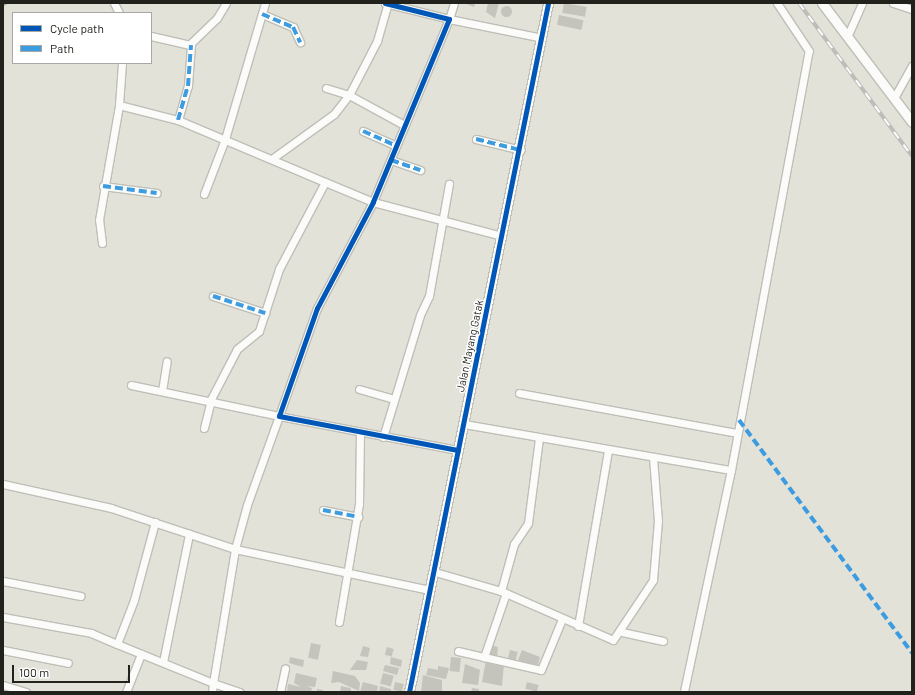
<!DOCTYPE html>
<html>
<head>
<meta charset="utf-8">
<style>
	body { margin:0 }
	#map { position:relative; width:915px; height:695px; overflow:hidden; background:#e2e2d8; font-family:Barlow,sans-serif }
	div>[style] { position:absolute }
	.stream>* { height:2.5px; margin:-1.25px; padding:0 1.25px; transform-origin:1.25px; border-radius:1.25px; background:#b0af90 }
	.building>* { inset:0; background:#c4c4bd; transform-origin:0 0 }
	.round { border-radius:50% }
	.roads { filter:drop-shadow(1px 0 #bfbfb8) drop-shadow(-1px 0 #bfbfb8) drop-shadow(0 1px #bfbfb8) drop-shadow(0 -1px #bfbfb8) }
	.minor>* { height:7px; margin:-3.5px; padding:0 3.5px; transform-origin:3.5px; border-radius:3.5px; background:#fbfbf9 }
	.tertiary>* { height:9px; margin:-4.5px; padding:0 4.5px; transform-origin:4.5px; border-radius:4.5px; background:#fbfbf9 }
	.rail>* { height:4px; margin-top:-2px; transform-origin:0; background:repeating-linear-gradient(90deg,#fff 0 8px,#bdbdba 0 16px); box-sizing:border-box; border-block:1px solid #bdbdba }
	.quiet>* { height:4px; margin-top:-2px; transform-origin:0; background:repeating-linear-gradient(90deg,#3c9cdf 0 8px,transparent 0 12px) }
	.cycleway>* { height:5px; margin:-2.5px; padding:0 2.5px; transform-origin:2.5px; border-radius:2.5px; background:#0057b8 }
	span { translate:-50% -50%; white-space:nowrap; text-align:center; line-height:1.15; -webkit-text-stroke:3px #fff; paint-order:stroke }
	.street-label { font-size:11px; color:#22221c }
	.frame { position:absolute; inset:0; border:4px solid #22221c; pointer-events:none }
	.legend { position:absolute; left:12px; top:12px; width:140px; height:52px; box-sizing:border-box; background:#fff; border:1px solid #a7a7a4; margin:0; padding:5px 7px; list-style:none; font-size:12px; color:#22221c }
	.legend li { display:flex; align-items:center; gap:8px; height:20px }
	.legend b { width:20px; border:1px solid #a7a7a4 }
	.scale { position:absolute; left:12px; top:665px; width:118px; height:18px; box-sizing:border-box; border:2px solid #22221c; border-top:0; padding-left:5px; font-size:12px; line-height:14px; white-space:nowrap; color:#22221c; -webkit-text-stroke:3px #fff; paint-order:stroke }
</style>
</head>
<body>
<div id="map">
	<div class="stream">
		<div style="left:3px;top:4px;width:2px;rotate:-27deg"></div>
	</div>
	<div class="building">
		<div style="clip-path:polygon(464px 3px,475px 3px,474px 7px)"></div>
		<div style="clip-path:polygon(488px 3px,499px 3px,495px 18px,486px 12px)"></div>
		<div style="left:564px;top:3px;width:23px;height:10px;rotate:10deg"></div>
		<div class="round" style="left:500.5px;top:5.5px;width:11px;height:11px"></div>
		<div style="left:559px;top:15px;width:25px;height:10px;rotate:12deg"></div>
		<div style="left:311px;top:643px;width:10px;height:15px;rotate:11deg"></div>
		<div style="clip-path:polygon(489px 645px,498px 647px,497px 657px,488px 655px)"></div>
		<div style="clip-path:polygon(363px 646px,370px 648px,368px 657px,360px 656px)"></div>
		<div style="left:387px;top:647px;width:7px;height:8px;rotate:16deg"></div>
		<div style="left:510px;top:650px;width:8px;height:10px;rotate:14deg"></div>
		<div style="clip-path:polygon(522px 650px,540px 657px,538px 665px,529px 663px,528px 666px,518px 660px)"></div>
		<div style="clip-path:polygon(290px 657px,304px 660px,303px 667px,289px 663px)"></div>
		<div style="clip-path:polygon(391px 657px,402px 660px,401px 667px,390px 664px)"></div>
		<div style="left:451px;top:657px;width:10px;height:14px;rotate:6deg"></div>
		<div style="clip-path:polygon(357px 660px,368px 662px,366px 670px,350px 670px)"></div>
		<div style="clip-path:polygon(486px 660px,504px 664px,502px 686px,482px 682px)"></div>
		<div style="clip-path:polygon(465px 664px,480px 670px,478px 685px,462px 683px)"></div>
		<div style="clip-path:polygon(385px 665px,399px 668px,397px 675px,383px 671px)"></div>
		<div style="clip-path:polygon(438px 666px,449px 668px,446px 679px,426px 675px,428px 668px,438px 670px)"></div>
		<div style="clip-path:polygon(333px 671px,355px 676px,360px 683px,359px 691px,339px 682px,331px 683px)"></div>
		<div style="clip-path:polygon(296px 673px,317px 678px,315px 687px,306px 686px,312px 688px,311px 692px,287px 692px,288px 684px,301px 687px,294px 683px)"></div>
		<div style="left:383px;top:673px;width:11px;height:11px;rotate:15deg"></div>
		<div style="clip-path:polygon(423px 675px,442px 680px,442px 692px,421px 692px)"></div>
		<div style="clip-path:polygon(363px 682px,378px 686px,377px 692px,360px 692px)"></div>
		<div style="left:395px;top:682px;width:9px;height:8px;rotate:13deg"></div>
		<div style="left:527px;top:682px;width:12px;height:7px;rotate:14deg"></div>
		<div style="clip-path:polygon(341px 686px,350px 688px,352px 692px,340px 692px)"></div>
		<div style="clip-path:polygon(380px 686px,391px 689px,391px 692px,379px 692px)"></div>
		<div style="clip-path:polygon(472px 688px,479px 689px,479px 692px,471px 692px)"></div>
		<div style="clip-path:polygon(317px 689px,323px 690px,323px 692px,317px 692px)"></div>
	</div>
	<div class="roads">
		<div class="minor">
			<div style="left:114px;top:3px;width:11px;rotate:63deg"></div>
			<div style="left:385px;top:3px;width:66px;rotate:14deg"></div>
			<div style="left:449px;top:19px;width:198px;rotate:112.6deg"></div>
			<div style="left:373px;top:202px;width:120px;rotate:117.8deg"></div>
			<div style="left:317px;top:308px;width:114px;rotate:109.4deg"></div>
			<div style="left:279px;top:416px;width:182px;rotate:10.8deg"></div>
			<div style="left:454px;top:3px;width:17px;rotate:107deg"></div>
			<div style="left:449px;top:19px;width:95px;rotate:11.5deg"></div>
			<div style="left:893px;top:3px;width:20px;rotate:18deg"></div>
			<div style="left:262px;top:14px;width:34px;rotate:23deg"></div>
			<div style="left:293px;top:27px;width:17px;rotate:65deg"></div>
			<div style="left:151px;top:36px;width:39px;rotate:13deg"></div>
			<div style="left:189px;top:45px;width:39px;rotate:-44deg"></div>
			<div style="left:217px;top:18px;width:17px;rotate:-59deg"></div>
			<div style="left:847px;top:37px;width:37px;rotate:-66deg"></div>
			<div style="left:326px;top:88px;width:24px;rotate:17deg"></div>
			<div style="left:349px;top:95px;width:61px;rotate:-62.6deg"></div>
			<div style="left:377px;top:41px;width:40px;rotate:-74deg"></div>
			<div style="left:894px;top:98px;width:37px;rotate:-61deg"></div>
			<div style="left:119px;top:105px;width:61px;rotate:14.3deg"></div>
			<div style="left:178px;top:120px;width:160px;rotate:22.9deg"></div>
			<div style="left:178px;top:120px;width:35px;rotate:-74deg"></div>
			<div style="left:188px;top:86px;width:41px;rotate:-85.8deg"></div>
			<div style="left:363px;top:131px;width:36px;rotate:24deg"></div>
			<div style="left:476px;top:139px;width:46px;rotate:13.7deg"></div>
			<div style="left:273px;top:158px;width:75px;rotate:-35.8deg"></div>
			<div style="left:334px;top:114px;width:24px;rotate:-52deg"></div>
			<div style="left:349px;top:95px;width:63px;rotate:28.6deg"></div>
			<div style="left:391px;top:160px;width:31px;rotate:19deg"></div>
			<div style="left:103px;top:186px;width:54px;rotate:7.4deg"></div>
			<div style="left:204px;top:194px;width:59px;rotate:-69.1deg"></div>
			<div style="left:225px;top:139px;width:142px;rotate:-73.6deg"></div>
			<div style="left:102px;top:243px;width:23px;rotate:-97deg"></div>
			<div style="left:99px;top:220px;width:117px;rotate:-80.1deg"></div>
			<div style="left:119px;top:105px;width:42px;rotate:-85.9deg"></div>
			<div style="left:213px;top:296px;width:55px;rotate:18.1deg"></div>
			<div style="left:131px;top:385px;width:151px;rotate:11.8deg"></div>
			<div style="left:279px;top:416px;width:95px;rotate:109.8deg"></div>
			<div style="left:247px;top:505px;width:46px;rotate:105.3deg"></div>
			<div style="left:235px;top:549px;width:136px;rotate:99.3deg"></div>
			<div style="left:213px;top:683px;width:28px;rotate:19deg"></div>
			<div style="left:359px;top:389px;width:35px;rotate:16deg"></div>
			<div style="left:162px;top:391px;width:30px;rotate:-81deg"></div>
			<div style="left:519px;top:393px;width:221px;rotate:10.4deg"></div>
			<div style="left:464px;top:424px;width:271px;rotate:9.8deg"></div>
			<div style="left:731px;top:470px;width:227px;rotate:102deg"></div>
			<div style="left:204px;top:428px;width:30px;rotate:-76deg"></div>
			<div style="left:211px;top:399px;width:56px;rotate:-62.5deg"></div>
			<div style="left:237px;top:349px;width:28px;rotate:-39deg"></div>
			<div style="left:259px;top:331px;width:65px;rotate:-72.1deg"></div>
			<div style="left:279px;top:269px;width:98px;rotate:-62.1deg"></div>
			<div style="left:325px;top:182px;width:52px;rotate:22.6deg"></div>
			<div style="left:373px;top:202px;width:133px;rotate:14.8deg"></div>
			<div style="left:383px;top:437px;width:127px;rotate:-73.1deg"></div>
			<div style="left:420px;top:315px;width:21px;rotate:-65deg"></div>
			<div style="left:429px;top:296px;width:114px;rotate:-79.9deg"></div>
			<div style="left:731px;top:470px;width:426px;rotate:-79.5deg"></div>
			<div style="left:809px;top:51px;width:58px;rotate:-123.7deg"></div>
			<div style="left:3px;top:484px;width:111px;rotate:12.5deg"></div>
			<div style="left:111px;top:508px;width:131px;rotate:18.3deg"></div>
			<div style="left:235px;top:549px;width:199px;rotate:11.9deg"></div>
			<div style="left:323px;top:510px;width:36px;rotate:11deg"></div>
			<div style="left:155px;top:522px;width:81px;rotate:105.1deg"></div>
			<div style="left:134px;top:600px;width:47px;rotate:111.1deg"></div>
			<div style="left:117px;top:644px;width:104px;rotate:22.1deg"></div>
			<div style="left:213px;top:683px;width:9px;rotate:96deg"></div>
			<div style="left:435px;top:572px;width:69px;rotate:16.1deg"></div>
			<div style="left:501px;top:591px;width:122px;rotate:23.6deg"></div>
			<div style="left:613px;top:640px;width:72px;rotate:-56.3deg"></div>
			<div style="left:653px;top:580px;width:59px;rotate:-85.2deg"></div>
			<div style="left:658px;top:521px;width:64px;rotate:-94.5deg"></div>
			<div style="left:3px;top:581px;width:79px;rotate:10.9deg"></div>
			<div style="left:501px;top:591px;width:49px;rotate:-74.5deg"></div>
			<div style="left:514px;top:544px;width:25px;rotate:-56deg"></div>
			<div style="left:528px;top:523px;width:86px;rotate:-82.6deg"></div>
			<div style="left:506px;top:593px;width:68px;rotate:109deg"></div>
			<div style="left:484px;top:657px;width:58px;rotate:12.8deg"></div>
			<div style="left:541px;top:670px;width:55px;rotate:-67.6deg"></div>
			<div style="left:3px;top:617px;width:89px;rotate:10.3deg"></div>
			<div style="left:91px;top:633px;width:28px;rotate:23deg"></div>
			<div style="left:339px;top:622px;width:120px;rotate:-80.4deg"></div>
			<div style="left:359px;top:504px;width:72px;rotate:-89.2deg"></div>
			<div style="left:578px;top:626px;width:179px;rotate:-80.3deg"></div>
			<div style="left:622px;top:632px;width:42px;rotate:12.4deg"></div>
			<div style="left:3px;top:650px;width:66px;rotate:11.3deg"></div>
			<div style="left:458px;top:651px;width:27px;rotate:13deg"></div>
			<div style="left:163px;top:662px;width:131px;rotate:-78.5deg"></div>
			<div style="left:3px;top:685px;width:24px;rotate:17deg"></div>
			<div style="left:126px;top:692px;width:41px;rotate:-68.5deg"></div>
			<div style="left:280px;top:692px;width:24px;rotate:-78deg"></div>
		</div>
		<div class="tertiary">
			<div style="left:822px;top:3px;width:149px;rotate:52.9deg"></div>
			<div style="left:409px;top:692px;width:703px;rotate:-78.59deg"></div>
		</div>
	</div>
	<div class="rail">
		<div style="left:799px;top:3px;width:190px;rotate:53.6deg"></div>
	</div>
	<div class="quiet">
		<div style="left:262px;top:14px;width:34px;rotate:23deg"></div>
		<div style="left:293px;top:27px;width:17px;rotate:65deg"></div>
		<div style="left:178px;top:120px;width:35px;rotate:-74deg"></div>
		<div style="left:188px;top:86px;width:41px;rotate:-85.8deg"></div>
		<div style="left:363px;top:131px;width:36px;rotate:24deg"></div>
		<div style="left:476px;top:139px;width:45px;rotate:14deg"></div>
		<div style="left:391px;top:160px;width:31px;rotate:19deg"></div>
		<div style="left:103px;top:186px;width:54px;rotate:7.4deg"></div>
		<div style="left:213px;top:296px;width:55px;rotate:18.1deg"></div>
		<div style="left:739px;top:420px;width:290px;rotate:53.4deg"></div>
		<div style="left:323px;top:510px;width:36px;rotate:11deg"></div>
	</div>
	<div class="cycleway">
		<div style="left:385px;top:3px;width:66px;rotate:14deg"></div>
		<div style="left:449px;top:19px;width:198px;rotate:112.6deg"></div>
		<div style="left:373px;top:202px;width:120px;rotate:117.8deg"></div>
		<div style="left:317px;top:308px;width:114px;rotate:109.4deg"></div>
		<div style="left:279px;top:416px;width:182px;rotate:10.8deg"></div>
		<div style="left:409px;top:692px;width:703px;rotate:-78.59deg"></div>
	</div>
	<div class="street-label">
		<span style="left:470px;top:346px;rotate:-78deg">Jalan Mayang Gatak</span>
	</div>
	<div class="frame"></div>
	<ul class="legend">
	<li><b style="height:5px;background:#0057b8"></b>Cycle path</li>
	<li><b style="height:5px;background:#3c9cdf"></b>Path</li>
	</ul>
	<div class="scale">100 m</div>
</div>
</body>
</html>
